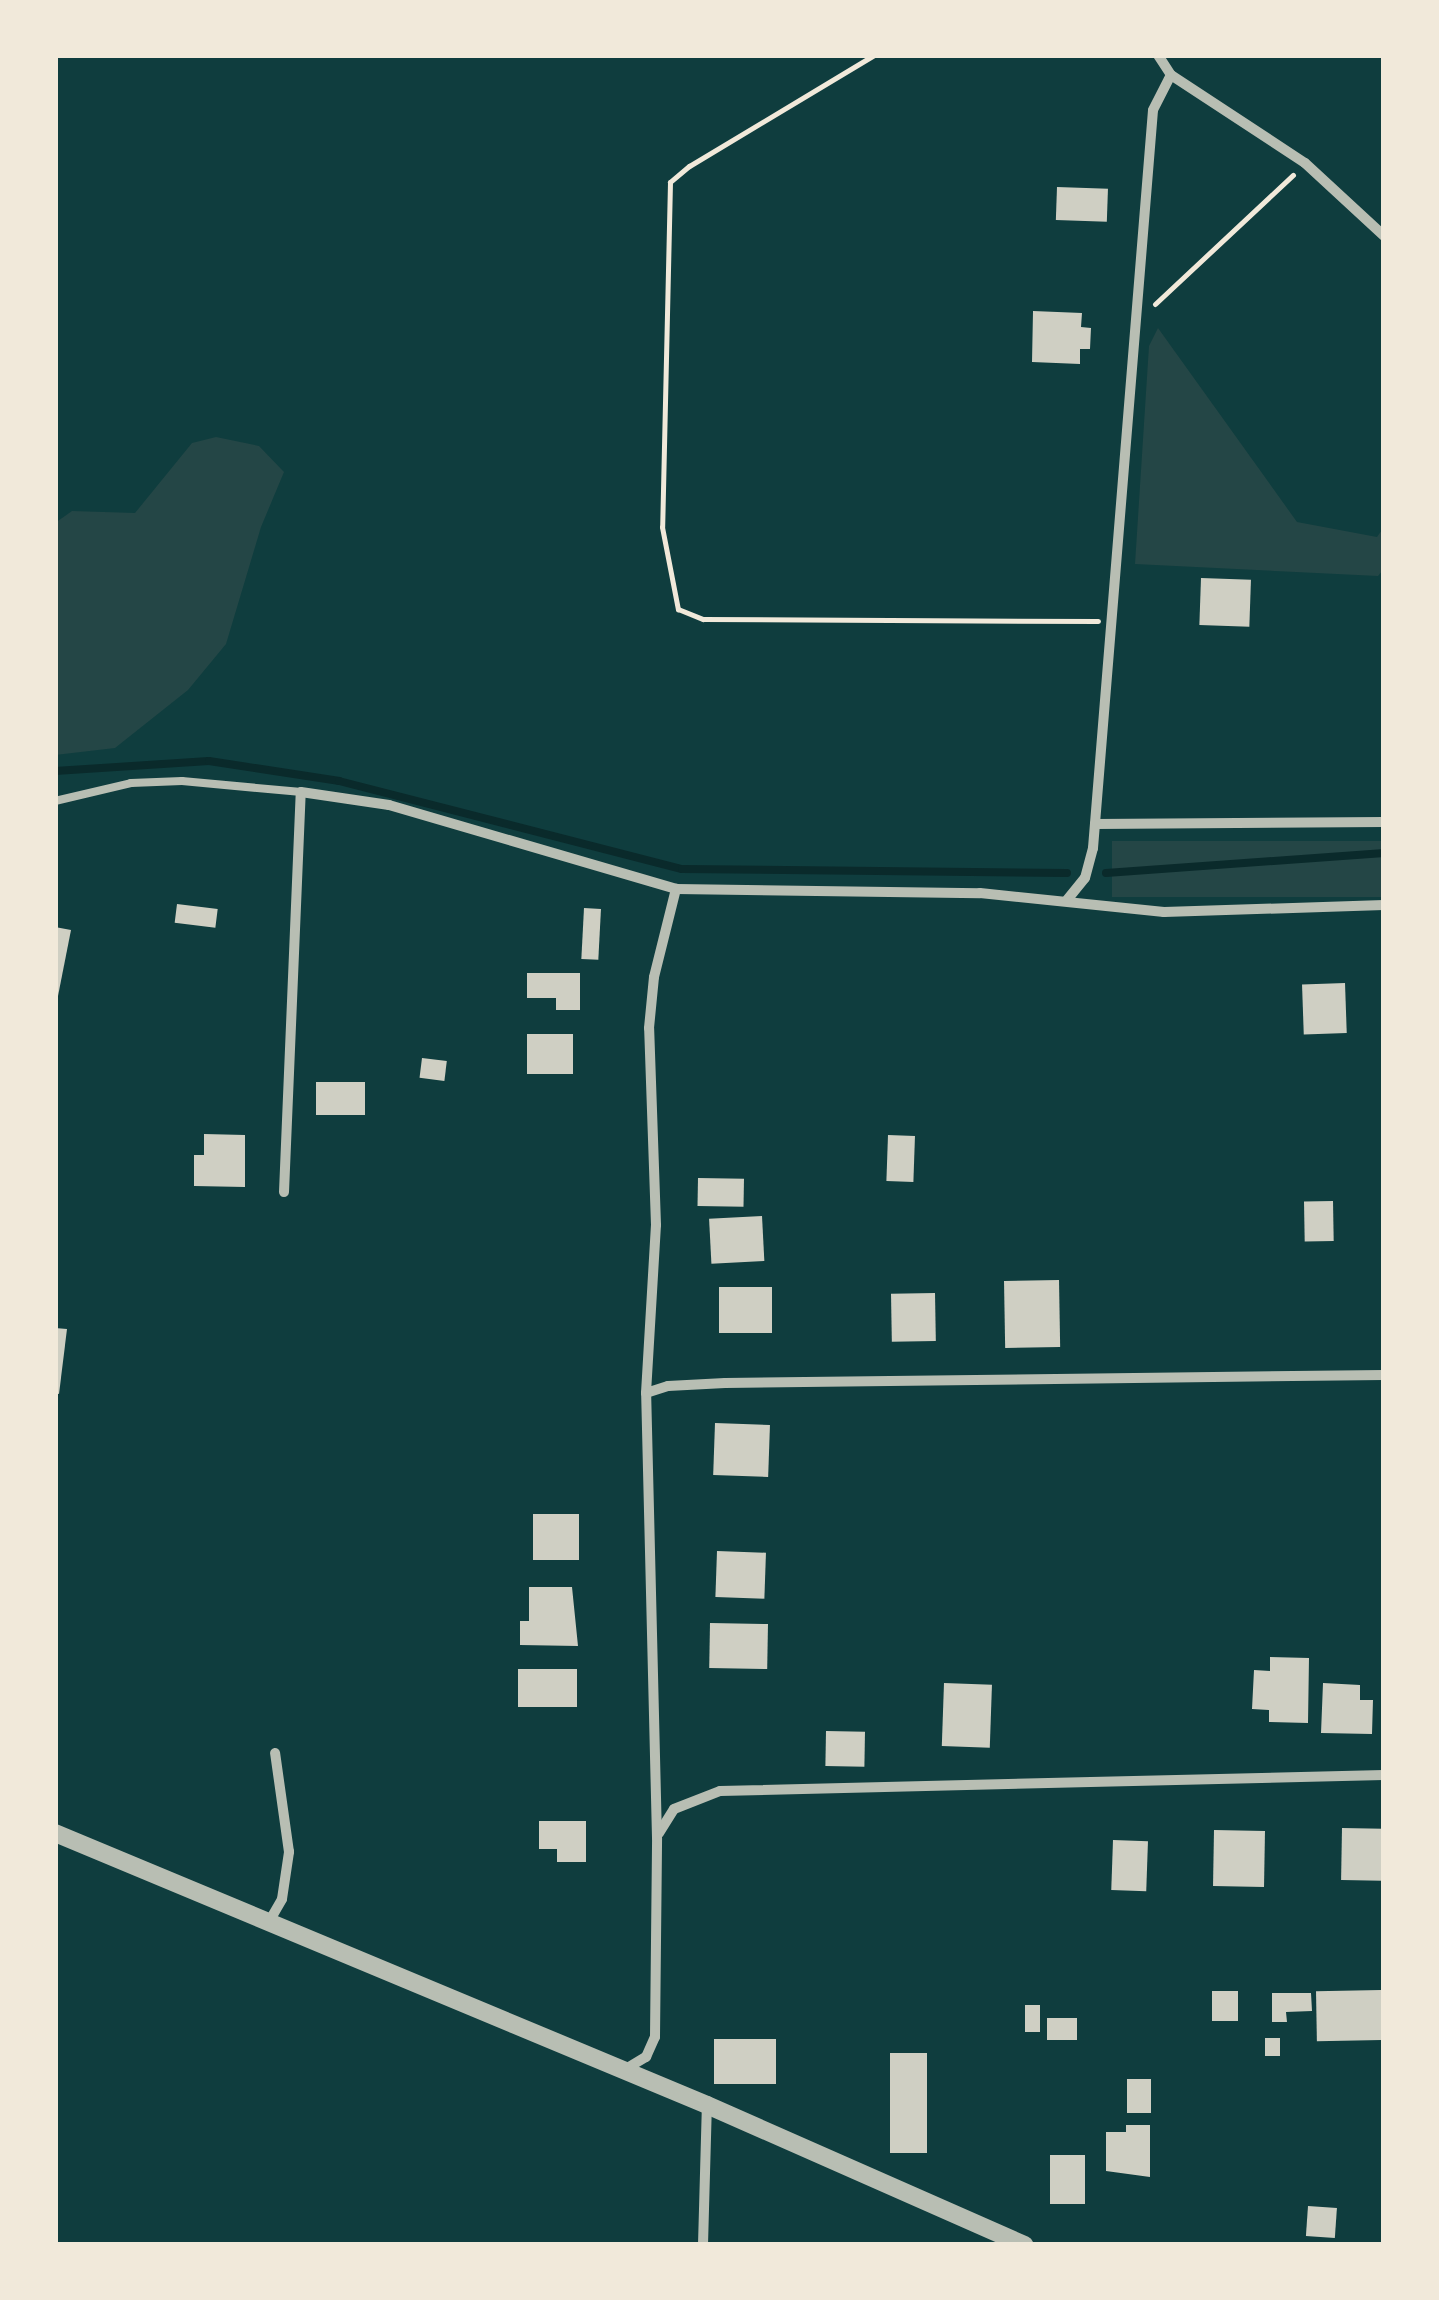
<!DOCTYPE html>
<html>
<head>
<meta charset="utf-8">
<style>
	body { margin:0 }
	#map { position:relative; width:1439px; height:2300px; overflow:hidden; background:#0f3d3e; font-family:Georgia,serif }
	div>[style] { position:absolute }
	.green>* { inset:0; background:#244646; transform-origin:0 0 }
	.stream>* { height:8px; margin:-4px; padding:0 4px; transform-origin:4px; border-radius:4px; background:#0a2a2b }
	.building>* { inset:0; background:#cfcfc3; transform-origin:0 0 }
	.path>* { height:5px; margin:-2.5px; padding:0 2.5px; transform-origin:2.5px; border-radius:2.5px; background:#f1e9da }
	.service>* { height:8px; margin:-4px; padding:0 4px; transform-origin:4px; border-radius:4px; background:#b8beb3 }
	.minor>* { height:10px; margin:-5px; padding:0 5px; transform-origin:5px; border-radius:5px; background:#b8beb3 }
	.tertiary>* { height:18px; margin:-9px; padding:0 9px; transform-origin:9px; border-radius:9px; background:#b8beb3 }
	span { translate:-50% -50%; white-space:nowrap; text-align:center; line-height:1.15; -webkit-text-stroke:9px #f1e9da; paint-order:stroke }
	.frame { position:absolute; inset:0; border:58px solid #f1e9da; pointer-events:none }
</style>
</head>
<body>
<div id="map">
	<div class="green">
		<div style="clip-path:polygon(1158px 328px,1297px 522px,1377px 537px,1384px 527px,1384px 569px,1378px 576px,1135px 564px,1149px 346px)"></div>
		<div style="clip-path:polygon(216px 437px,259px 446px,284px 472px,261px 527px,226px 644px,188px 690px,115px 748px,55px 755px,55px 523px,72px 511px,135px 513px,192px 443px)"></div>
		<div style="left:1112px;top:841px;width:272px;height:56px"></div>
	</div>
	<div class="stream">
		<div style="left:55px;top:771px;width:154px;rotate:-3.7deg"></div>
		<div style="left:209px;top:761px;width:132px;rotate:8.7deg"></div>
		<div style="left:339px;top:781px;width:354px;rotate:14.4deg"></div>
		<div style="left:682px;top:869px;width:385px;rotate:0.6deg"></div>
		<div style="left:1106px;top:873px;width:279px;rotate:-4.1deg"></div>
	</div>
	<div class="building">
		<div style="left:1057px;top:187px;width:51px;height:33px;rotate:2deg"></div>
		<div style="clip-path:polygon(1033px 311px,1082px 313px,1081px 327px,1091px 328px,1090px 349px,1080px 349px,1080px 364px,1032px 362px)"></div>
		<div style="left:1201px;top:578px;width:50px;height:47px;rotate:2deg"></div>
		<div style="left:177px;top:904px;width:41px;height:19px;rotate:7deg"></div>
		<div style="left:584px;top:908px;width:17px;height:51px;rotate:3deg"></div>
		<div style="clip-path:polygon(55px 927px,71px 930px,57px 1001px,55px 1001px)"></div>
		<div style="clip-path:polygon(527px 973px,580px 973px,580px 1010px,556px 1010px,556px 998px,527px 998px)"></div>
		<div style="left:1345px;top:983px;width:50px;height:43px;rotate:88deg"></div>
		<div style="left:527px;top:1034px;width:46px;height:40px"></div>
		<div style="left:422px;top:1058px;width:25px;height:20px;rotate:7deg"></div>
		<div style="left:365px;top:1082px;width:33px;height:49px;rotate:90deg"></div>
		<div style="clip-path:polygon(204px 1134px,245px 1135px,245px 1187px,194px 1186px,194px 1155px,204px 1155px)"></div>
		<div style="left:888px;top:1135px;width:27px;height:46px;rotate:2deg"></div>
		<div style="left:698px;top:1178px;width:46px;height:28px;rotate:1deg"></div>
		<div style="left:1333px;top:1201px;width:40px;height:29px;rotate:89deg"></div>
		<div style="left:762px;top:1216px;width:45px;height:53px;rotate:87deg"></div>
		<div style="left:1059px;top:1280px;width:67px;height:55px;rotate:89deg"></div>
		<div style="left:719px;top:1287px;width:53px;height:46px"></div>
		<div style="left:935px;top:1293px;width:48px;height:44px;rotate:89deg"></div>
		<div style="clip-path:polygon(55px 1328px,67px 1329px,59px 1394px,55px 1393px)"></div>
		<div style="left:715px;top:1423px;width:55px;height:52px;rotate:2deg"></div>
		<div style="left:533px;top:1514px;width:46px;height:46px"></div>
		<div style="left:717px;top:1551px;width:49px;height:46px;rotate:2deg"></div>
		<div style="clip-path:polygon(529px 1587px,572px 1587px,578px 1646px,520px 1645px,520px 1621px,529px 1621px)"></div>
		<div style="left:710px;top:1623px;width:58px;height:45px;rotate:1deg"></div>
		<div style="clip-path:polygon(1270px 1657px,1309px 1658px,1308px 1723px,1269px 1722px,1269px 1710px,1252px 1709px,1254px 1670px,1270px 1671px)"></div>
		<div style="left:518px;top:1669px;width:59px;height:38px"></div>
		<div style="left:944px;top:1683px;width:48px;height:63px;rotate:2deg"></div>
		<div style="clip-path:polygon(1323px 1683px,1360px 1685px,1360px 1700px,1373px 1700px,1372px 1734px,1321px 1733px)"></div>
		<div style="left:826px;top:1731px;width:39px;height:35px;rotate:1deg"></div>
		<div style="clip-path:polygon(539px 1821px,586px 1821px,586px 1862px,557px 1862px,557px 1849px,539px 1849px)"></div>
		<div style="left:1342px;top:1828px;width:41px;height:52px;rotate:1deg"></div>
		<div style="left:1214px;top:1830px;width:51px;height:56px;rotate:1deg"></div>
		<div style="left:1113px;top:1840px;width:35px;height:50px;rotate:2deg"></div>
		<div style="left:1381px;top:1990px;width:50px;height:65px;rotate:89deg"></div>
		<div style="left:1238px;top:1991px;width:30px;height:26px;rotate:90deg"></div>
		<div style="clip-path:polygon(1272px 1993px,1311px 1993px,1312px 2011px,1286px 2012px,1287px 2022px,1272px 2022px)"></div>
		<div style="left:1025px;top:2005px;width:15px;height:27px"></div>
		<div style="left:1047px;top:2018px;width:30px;height:22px"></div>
		<div style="left:1265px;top:2038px;width:15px;height:18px"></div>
		<div style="left:714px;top:2039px;width:62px;height:45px"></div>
		<div style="left:890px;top:2053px;width:37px;height:100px"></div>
		<div style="left:1127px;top:2079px;width:24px;height:34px"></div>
		<div style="clip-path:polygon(1126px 2125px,1150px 2125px,1150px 2177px,1106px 2171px,1106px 2132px,1126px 2132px)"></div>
		<div style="left:1050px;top:2155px;width:35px;height:49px"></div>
		<div style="left:1308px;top:2206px;width:29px;height:30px;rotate:4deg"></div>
	</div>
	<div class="path">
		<div style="left:874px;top:55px;width:216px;rotate:149deg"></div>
		<div style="left:689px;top:166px;width:25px;rotate:140deg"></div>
		<div style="left:670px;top:182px;width:345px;rotate:91.3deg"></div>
		<div style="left:662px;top:527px;width:84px;rotate:79deg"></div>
		<div style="left:678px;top:609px;width:27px;rotate:22deg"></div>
		<div style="left:703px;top:619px;width:395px;rotate:0.3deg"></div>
		<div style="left:1155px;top:304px;width:189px;rotate:-43.1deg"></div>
	</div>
	<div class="service">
		<div style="left:55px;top:801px;width:78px;rotate:-13.3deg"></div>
		<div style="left:131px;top:783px;width:51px;rotate:-2.2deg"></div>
		<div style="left:182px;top:781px;width:120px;rotate:5.3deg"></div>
	</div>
	<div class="minor">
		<div style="left:1158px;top:55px;width:24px;rotate:57deg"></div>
		<div style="left:1171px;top:75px;width:160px;rotate:33.3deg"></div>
		<div style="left:1305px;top:163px;width:108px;rotate:42.7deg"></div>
		<div style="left:1095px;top:824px;width:289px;rotate:-0.4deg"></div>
		<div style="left:1067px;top:900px;width:28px;rotate:-51deg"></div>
		<div style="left:1085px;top:878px;width:31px;rotate:-75deg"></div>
		<div style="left:1093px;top:848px;width:740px;rotate:-85.35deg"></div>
		<div style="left:1153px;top:110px;width:39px;rotate:-63deg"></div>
		<div style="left:284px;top:1192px;width:400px;rotate:-87.6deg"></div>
		<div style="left:301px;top:792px;width:89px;rotate:8.4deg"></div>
		<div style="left:389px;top:805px;width:299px;rotate:16.3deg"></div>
		<div style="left:676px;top:889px;width:304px;rotate:0.8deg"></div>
		<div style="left:980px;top:893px;width:185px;rotate:5.9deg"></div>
		<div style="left:1164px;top:912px;width:220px;rotate:-1.8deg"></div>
		<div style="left:646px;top:1393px;width:23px;rotate:-18deg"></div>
		<div style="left:668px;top:1386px;width:57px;rotate:-3deg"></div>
		<div style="left:725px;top:1383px;width:659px;rotate:-0.7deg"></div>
		<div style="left:659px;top:1833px;width:28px;rotate:-58deg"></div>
		<div style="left:674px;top:1809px;width:49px;rotate:-21.4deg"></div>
		<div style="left:720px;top:1791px;width:664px;rotate:-1.38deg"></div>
		<div style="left:270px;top:1920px;width:24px;rotate:-60deg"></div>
		<div style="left:282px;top:1899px;width:48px;rotate:-81.5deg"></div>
		<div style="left:289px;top:1852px;width:100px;rotate:-98deg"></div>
		<div style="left:624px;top:2070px;width:26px;rotate:-31deg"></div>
		<div style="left:646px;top:2057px;width:22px;rotate:-66deg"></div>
		<div style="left:655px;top:2037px;width:199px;rotate:-89.4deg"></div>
		<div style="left:657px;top:1838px;width:445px;rotate:-91.4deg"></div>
		<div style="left:646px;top:1393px;width:168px;rotate:-86.6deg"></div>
		<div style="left:656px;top:1225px;width:197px;rotate:-92deg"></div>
		<div style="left:649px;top:1028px;width:51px;rotate:-84.4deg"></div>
		<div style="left:654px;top:977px;width:91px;rotate:-76deg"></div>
		<div style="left:703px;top:2245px;width:140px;rotate:-88.4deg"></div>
	</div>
	<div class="tertiary">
		<div style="left:55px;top:1833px;width:706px;rotate:22.64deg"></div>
		<div style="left:707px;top:2105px;width:347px;rotate:23.8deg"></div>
	</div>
	<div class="frame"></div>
</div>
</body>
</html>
